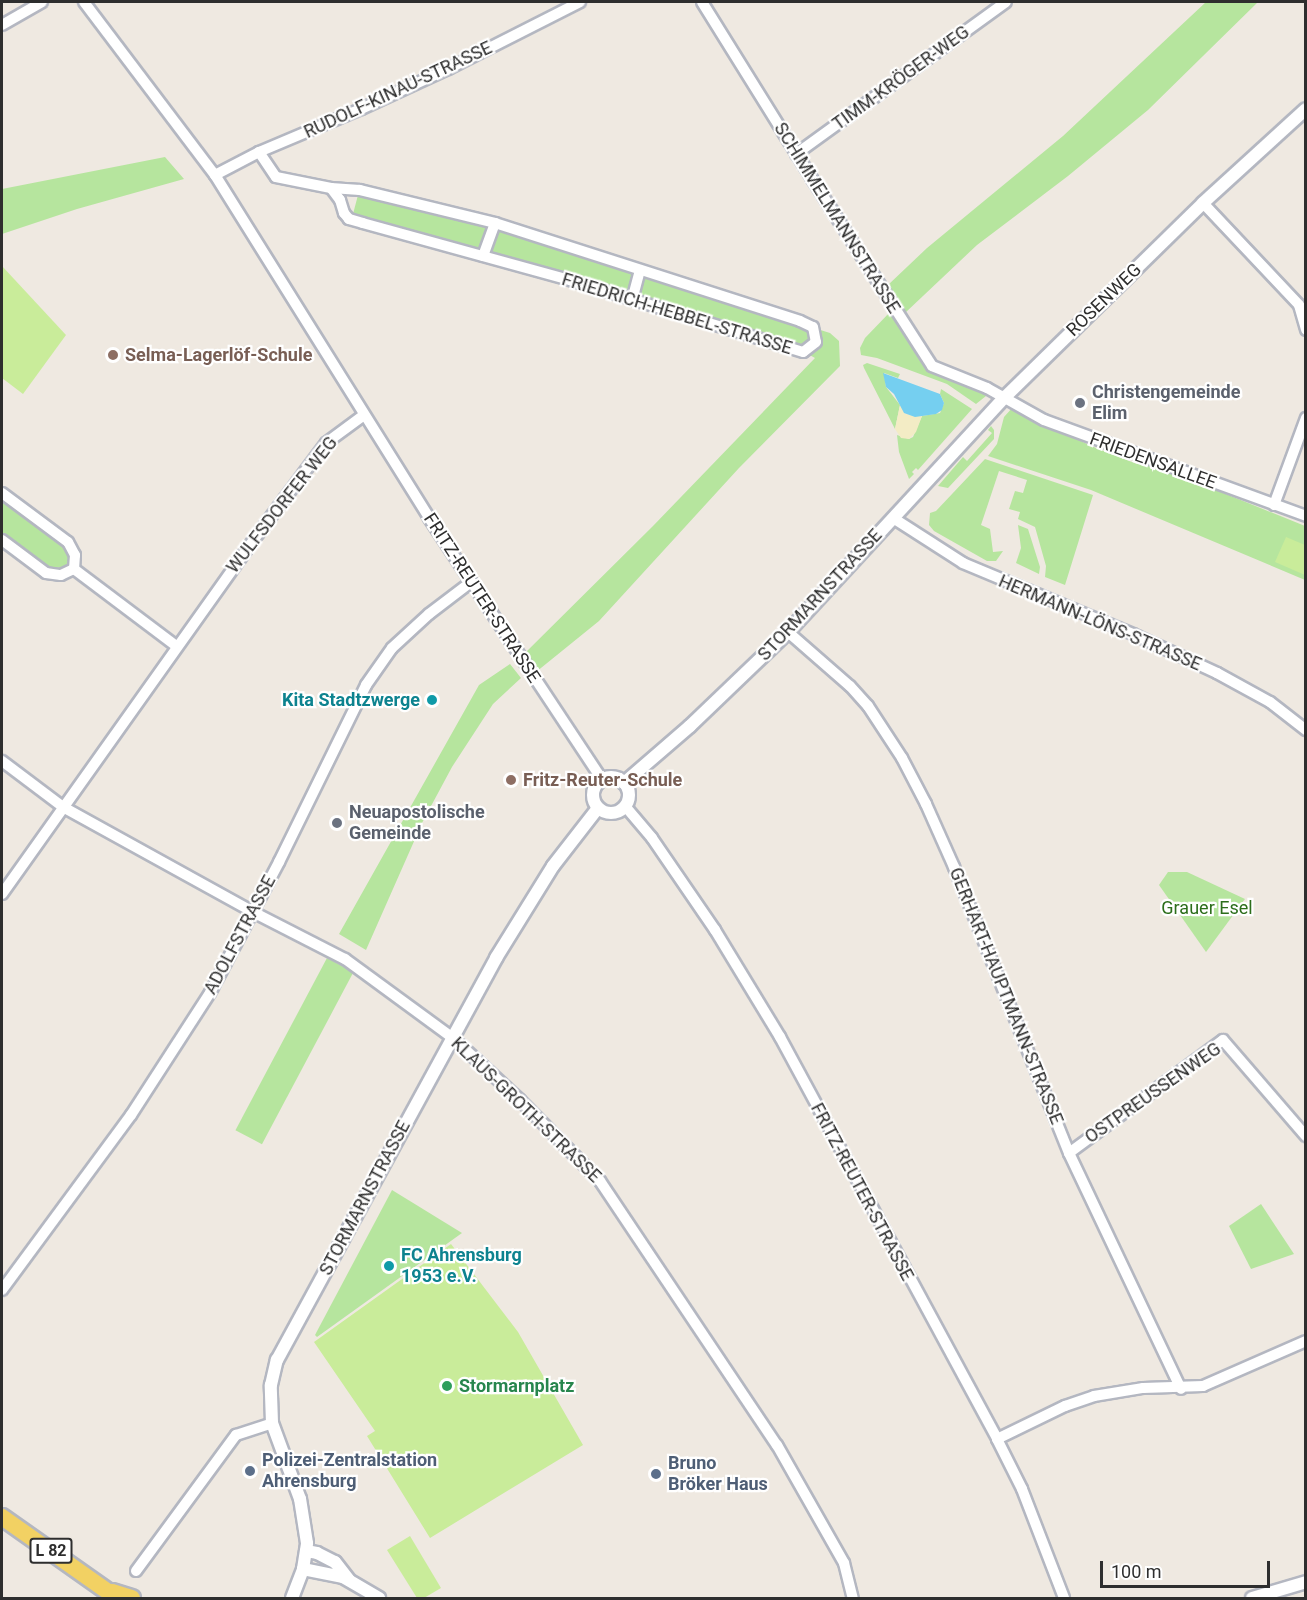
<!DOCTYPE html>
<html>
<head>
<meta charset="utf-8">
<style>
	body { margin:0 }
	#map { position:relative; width:1307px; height:1600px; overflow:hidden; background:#efe9e1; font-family:Roboto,sans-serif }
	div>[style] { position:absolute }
	.green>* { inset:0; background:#b6e59e; transform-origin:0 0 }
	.sand>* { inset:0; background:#f3ecc5 }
	.pitch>* { inset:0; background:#c9ec9a }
	.water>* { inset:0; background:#75cff0 }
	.roads { filter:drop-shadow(2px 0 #b4b7c1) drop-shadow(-2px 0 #b4b7c1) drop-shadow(0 2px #b4b7c1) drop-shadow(0 -2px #b4b7c1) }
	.minor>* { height:10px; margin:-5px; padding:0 5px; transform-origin:5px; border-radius:5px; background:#fff }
	.tertiary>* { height:12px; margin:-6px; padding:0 6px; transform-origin:6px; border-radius:6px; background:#fff }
	.tertiary>.ring { margin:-6px; padding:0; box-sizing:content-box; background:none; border:12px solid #fff; border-radius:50% }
	.primary>* { height:16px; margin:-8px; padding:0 8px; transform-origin:8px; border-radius:8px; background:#f2d163 }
	.dots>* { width:16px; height:16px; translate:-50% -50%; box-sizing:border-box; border:3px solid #fff; border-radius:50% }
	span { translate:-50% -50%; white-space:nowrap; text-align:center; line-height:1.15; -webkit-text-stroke:4.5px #fff; paint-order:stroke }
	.shield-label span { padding:2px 4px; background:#fff; border:2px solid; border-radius:4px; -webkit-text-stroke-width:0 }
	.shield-label { font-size:16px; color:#2e2e2e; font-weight:700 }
	.street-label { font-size:18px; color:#2e2e2e }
	.education-label { font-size:18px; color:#785e54; font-weight:700 }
	.left { translate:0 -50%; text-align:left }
	.worship-label { font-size:18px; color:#5b616d; font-weight:700 }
	.culture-label { font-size:18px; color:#0d838f; font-weight:700 }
	.right { translate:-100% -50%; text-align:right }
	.park-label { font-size:18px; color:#2c6e1b }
	.leisure-label { font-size:18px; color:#27864d; font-weight:700 }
	.service-label { font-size:18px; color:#4e5e75; font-weight:700 }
	.frame { position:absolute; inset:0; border:3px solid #2e2e2e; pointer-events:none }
	.scale { position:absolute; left:1100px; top:1561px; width:170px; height:27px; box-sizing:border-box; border:3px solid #2e2e2e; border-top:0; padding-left:8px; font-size:18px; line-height:21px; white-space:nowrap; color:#2e2e2e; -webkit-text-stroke:4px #fff; paint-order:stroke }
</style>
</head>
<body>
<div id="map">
	<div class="green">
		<div style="clip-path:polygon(1206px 2px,1258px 2px,1148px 110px,1068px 176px,977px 245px,905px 313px,888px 285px,927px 248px,1063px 136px)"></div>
		<div style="clip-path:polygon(165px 157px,184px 179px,77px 209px,2px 234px,2px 189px)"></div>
		<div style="clip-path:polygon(358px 195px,430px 211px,569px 251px,830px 333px,839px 341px,840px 366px,739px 468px,599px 621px,536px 672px,523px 655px,653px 526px,815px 358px,790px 344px,373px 222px,353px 214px)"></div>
		<div style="clip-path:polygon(891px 311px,919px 353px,983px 391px,986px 396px,976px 404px,947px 384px,877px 358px,861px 355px,860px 348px,865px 338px)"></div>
		<div style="clip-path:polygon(867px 363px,900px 374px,898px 378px,884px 373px,886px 387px,900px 405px,895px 429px,864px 368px,863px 365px)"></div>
		<div style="clip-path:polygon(941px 389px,972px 409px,918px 470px,916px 468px,912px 472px,914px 474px,909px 479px,899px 452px,897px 435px,909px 439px,913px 437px,922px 416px,940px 413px,944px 403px,940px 394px)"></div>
		<div style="clip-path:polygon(1013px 407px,1091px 446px,1137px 464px,1144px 464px,1201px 484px,1305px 526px,1305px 580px,1091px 490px,988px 456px,997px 444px,1004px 417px)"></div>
		<div style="clip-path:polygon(991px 426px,994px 430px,994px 439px,948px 488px,938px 486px,963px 457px,967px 461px,992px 433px,988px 430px)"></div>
		<div style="clip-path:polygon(985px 459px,1093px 495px,1065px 585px,1045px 577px,1046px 566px,1035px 527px,1018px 519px,1020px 512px,1009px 509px,1015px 491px,1023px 493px,1027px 480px,999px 471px,981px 525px,990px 529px,993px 552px,1003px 551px,996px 561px,987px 561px,934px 531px,929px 525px,930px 513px,936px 511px)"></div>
		<div style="clip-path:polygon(2px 498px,67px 548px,70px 558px,67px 564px,62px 568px,47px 567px,2px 532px)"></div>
		<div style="clip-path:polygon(1018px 525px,1028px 529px,1040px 567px,1039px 574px,1016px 563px,1021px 548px)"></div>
		<div style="clip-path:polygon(510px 664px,521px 678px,493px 704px,452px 767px,423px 821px,366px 950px,339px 934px,479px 685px)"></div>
		<div style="clip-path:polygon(1168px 872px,1187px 872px,1245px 899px,1206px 952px,1159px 885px)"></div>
		<div style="left:327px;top:958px;width:30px;height:195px;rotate:28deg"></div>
		<div style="clip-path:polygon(392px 1190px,462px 1233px,317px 1337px,315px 1335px)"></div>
		<div style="clip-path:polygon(1261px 1204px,1294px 1254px,1251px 1269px,1229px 1226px)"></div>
	</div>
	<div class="sand">
		<div style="clip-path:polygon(900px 405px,905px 414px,922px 416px,916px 432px,909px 439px,901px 438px,895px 429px)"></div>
	</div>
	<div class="pitch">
		<div style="clip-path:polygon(2px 266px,66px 335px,23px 394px,2px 378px)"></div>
		<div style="clip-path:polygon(1286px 537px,1305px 545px,1305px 575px,1275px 562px)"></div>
		<div style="clip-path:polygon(451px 1244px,518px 1332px,583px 1445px,430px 1538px,367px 1436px,375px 1431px,314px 1342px)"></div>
		<div style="clip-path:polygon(410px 1536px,441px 1588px,424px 1598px,417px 1598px,387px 1550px)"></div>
	</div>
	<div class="water">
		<div style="clip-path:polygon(883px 373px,940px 394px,944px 403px,942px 410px,936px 414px,915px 417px,904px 413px,894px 394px,886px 387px)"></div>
	</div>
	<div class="roads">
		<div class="minor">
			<div style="left:84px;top:2px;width:217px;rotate:52.9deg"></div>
			<div style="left:215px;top:175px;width:404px;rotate:58deg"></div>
			<div style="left:429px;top:518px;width:313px;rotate:56.5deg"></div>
			<div style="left:702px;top:2px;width:208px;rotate:58.1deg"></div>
			<div style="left:812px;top:179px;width:222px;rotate:57.3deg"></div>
			<div style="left:932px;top:366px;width:59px;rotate:21.8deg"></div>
			<div style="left:987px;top:388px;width:65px;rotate:29.3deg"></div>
			<div style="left:1044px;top:420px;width:279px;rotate:20.1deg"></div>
			<div style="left:2px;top:25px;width:46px;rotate:-29.9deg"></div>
			<div style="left:259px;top:152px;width:30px;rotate:56deg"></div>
			<div style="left:276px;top:177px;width:56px;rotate:11.3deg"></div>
			<div style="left:331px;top:188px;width:29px;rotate:4deg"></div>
			<div style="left:360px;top:190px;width:139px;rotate:13.7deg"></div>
			<div style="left:495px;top:223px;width:320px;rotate:17.8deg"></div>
			<div style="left:800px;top:321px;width:14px;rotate:25deg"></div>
			<div style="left:813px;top:327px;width:15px;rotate:79deg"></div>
			<div style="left:816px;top:342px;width:16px;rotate:142deg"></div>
			<div style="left:803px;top:352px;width:248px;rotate:-162.9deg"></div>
			<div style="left:566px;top:279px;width:211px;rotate:-164.6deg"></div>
			<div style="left:363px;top:223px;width:15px;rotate:-164deg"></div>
			<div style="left:349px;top:219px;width:8px;rotate:-130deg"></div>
			<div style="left:344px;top:213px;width:14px;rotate:-107deg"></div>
			<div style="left:340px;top:200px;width:15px;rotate:-127deg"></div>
			<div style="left:796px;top:154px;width:259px;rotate:-35.9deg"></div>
			<div style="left:215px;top:175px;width:50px;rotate:-27.6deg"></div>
			<div style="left:259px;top:152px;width:111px;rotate:-22.9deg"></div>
			<div style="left:361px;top:109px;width:96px;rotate:-24.7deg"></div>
			<div style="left:448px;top:69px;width:148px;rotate:-26.9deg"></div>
			<div style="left:1203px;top:203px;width:140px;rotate:46.7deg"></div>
			<div style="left:1299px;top:305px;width:26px;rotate:74deg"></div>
			<div style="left:483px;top:256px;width:35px;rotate:-70deg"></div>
			<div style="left:632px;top:300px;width:31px;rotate:-75deg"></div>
			<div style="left:2px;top:493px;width:82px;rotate:36.6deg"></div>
			<div style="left:68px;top:542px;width:15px;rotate:62deg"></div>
			<div style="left:75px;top:555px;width:14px;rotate:94deg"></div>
			<div style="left:1274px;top:505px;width:93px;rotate:-69.8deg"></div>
			<div style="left:893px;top:518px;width:83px;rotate:32.7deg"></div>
			<div style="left:963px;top:563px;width:184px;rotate:22.7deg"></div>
			<div style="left:1133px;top:634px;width:93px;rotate:24.9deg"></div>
			<div style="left:1217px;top:673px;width:60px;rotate:28.7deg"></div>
			<div style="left:1270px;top:702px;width:46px;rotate:37.9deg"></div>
			<div style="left:2px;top:540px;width:55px;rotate:36.9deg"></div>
			<div style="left:46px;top:573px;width:15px;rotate:8deg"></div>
			<div style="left:61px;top:575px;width:14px;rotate:-25deg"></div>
			<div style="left:74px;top:569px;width:128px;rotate:37deg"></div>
			<div style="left:788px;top:632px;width:82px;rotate:41.1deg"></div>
			<div style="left:850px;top:686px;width:27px;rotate:48deg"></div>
			<div style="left:868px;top:706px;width:62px;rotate:56.8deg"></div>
			<div style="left:902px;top:758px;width:52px;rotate:62.4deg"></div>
			<div style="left:926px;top:804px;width:69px;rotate:66deg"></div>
			<div style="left:954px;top:867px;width:308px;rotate:68.1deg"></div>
			<div style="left:1069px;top:1153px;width:261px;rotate:64.6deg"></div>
			<div style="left:2px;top:761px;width:76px;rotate:37deg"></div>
			<div style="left:63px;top:807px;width:217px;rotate:28.9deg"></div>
			<div style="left:253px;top:912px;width:103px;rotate:27.1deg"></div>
			<div style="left:345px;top:959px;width:134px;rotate:36.2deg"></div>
			<div style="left:453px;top:1038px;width:91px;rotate:42.8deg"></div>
			<div style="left:520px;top:1100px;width:114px;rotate:45.4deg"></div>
			<div style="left:600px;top:1181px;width:318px;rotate:56.2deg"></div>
			<div style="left:777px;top:1445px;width:136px;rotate:60.4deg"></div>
			<div style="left:844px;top:1563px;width:36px;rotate:76deg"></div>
			<div style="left:625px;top:806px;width:42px;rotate:49.8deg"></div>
			<div style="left:652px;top:838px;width:112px;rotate:55.6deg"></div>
			<div style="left:715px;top:930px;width:125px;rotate:58.7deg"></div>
			<div style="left:780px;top:1037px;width:457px;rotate:61.6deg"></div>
			<div style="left:997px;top:1439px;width:56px;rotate:63.4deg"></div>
			<div style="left:1022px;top:1489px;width:117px;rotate:68.9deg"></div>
			<div style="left:2px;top:894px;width:442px;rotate:-54.6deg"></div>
			<div style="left:258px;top:534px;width:114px;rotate:-53.2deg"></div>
			<div style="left:326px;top:443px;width:47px;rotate:-36.4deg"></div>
			<div style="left:1069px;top:1153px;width:191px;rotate:-36.3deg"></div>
			<div style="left:1223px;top:1040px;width:127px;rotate:49.2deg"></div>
			<div style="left:2px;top:1290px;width:217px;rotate:-53.6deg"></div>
			<div style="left:131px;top:1115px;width:145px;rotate:-57.1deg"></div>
			<div style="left:210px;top:993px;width:148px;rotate:-62.2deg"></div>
			<div style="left:279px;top:862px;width:197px;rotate:-63.8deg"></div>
			<div style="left:366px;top:685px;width:45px;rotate:-54.9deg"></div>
			<div style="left:392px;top:648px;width:50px;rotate:-42.6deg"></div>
			<div style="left:429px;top:614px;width:53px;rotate:-37.3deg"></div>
			<div style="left:997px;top:1439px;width:76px;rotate:-25.9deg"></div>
			<div style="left:1065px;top:1406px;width:31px;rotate:-19deg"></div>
			<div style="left:1094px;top:1396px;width:50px;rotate:-9.3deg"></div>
			<div style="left:1143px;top:1388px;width:60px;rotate:-1.9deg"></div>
			<div style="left:1203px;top:1386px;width:112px;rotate:-23.6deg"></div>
			<div style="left:136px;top:1571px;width:169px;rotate:-53.7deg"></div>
			<div style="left:236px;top:1435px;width:38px;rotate:-18deg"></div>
		</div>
		<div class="tertiary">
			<div class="ring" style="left:593px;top:777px;width:24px;height:24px"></div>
			<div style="left:624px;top:783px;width:87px;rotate:-40.8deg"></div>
			<div style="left:690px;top:726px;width:136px;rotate:-43.8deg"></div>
			<div style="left:788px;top:632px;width:320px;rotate:-47.3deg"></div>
			<div style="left:1005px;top:397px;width:277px;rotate:-44.4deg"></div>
			<div style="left:1203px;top:203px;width:139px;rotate:-42.4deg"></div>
			<div style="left:306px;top:1551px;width:11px;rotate:10deg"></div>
			<div style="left:317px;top:1553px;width:20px;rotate:27deg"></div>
			<div style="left:335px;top:1562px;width:23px;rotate:52deg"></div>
			<div style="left:303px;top:1569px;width:41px;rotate:11.3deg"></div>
			<div style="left:343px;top:1577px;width:42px;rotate:30.3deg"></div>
			<div style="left:292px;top:1598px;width:31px;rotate:-69deg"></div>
			<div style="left:303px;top:1569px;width:26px;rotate:-81deg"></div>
			<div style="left:307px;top:1543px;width:45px;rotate:-99deg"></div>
			<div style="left:300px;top:1499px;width:81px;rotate:-110.2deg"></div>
			<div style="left:272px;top:1423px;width:38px;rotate:-92deg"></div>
			<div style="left:271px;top:1385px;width:26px;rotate:-77deg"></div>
			<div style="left:277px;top:1360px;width:458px;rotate:-61.4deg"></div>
			<div style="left:496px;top:958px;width:108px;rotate:-58.2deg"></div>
			<div style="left:553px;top:866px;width:73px;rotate:-52.2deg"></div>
			<div style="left:1252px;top:1598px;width:56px;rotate:-16.5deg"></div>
		</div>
		<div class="primary">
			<div style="left:2px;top:1517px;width:141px;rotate:35.2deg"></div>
			<div style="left:112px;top:1592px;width:21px;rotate:17deg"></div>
		</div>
	</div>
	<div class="dots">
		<div style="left:113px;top:355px;background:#8d6e63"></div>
		<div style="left:1080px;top:403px;background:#6b7280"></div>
		<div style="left:432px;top:700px;background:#0f9aa8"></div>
		<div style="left:511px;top:780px;background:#8d6e63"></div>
		<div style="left:337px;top:823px;background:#6b7280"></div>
		<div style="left:389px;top:1266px;background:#0f9aa8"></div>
		<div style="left:447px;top:1386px;background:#2e9e5b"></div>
		<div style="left:250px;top:1471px;background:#5c6f8a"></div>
		<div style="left:656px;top:1474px;background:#5c6f8a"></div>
	</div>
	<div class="shield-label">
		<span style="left:51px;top:1551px">L 82</span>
	</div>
	<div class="street-label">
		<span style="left:901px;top:78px;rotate:-36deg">TIMM-KRÖGER-WEG</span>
		<span style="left:398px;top:90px;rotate:-25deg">RUDOLF-KINAU-STRASSE</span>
		<span style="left:837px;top:218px;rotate:58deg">SCHIMMELMANNSTRASSE</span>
		<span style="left:1104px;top:300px;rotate:-44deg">ROSENWEG</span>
		<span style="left:677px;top:314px;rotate:17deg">FRIEDRICH-HEBBEL-STRASSE</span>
		<span style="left:1153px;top:461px;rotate:20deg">FRIEDENSALLEE</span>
		<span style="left:282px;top:505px;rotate:-52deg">WULFSDORFER WEG</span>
		<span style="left:820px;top:595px;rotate:-47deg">STORMARNSTRASSE</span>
		<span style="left:482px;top:598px;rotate:57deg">FRITZ-REUTER-STRASSE</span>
		<span style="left:1100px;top:623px;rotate:23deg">HERMANN-LÖNS-STRASSE</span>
		<span style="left:240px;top:935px;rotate:-62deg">ADOLFSTRASSE</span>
		<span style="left:1006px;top:996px;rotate:68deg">GERHART-HAUPTMANN-STRASSE</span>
		<span style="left:1153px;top:1093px;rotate:-35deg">OSTPREUSSENWEG</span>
		<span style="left:526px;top:1110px;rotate:44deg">KLAUS-GROTH-STRASSE</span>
		<span style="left:862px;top:1192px;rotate:62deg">FRITZ-REUTER-STRASSE</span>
		<span style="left:365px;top:1198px;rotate:-62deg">STORMARNSTRASSE</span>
	</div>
	<div class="education-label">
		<span class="left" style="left:125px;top:355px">Selma-Lagerlöf-Schule</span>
		<span class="left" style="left:523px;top:780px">Fritz-Reuter-Schule</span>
	</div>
	<div class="worship-label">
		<span class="left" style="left:1092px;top:403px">Christengemeinde<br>Elim</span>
		<span class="left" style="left:349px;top:823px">Neuapostolische<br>Gemeinde</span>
	</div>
	<div class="culture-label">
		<span class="right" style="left:420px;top:700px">Kita Stadtzwerge</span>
		<span class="left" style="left:401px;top:1266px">FC Ahrensburg<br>1953 e.V.</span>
	</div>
	<div class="park-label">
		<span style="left:1207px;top:908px">Grauer Esel</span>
	</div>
	<div class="leisure-label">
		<span class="left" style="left:459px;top:1386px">Stormarnplatz</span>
	</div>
	<div class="service-label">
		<span class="left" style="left:262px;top:1471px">Polizei-Zentralstation<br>Ahrensburg</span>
		<span class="left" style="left:668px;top:1474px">Bruno<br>Bröker Haus</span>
	</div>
	<div class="frame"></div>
	<div class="scale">100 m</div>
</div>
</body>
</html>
